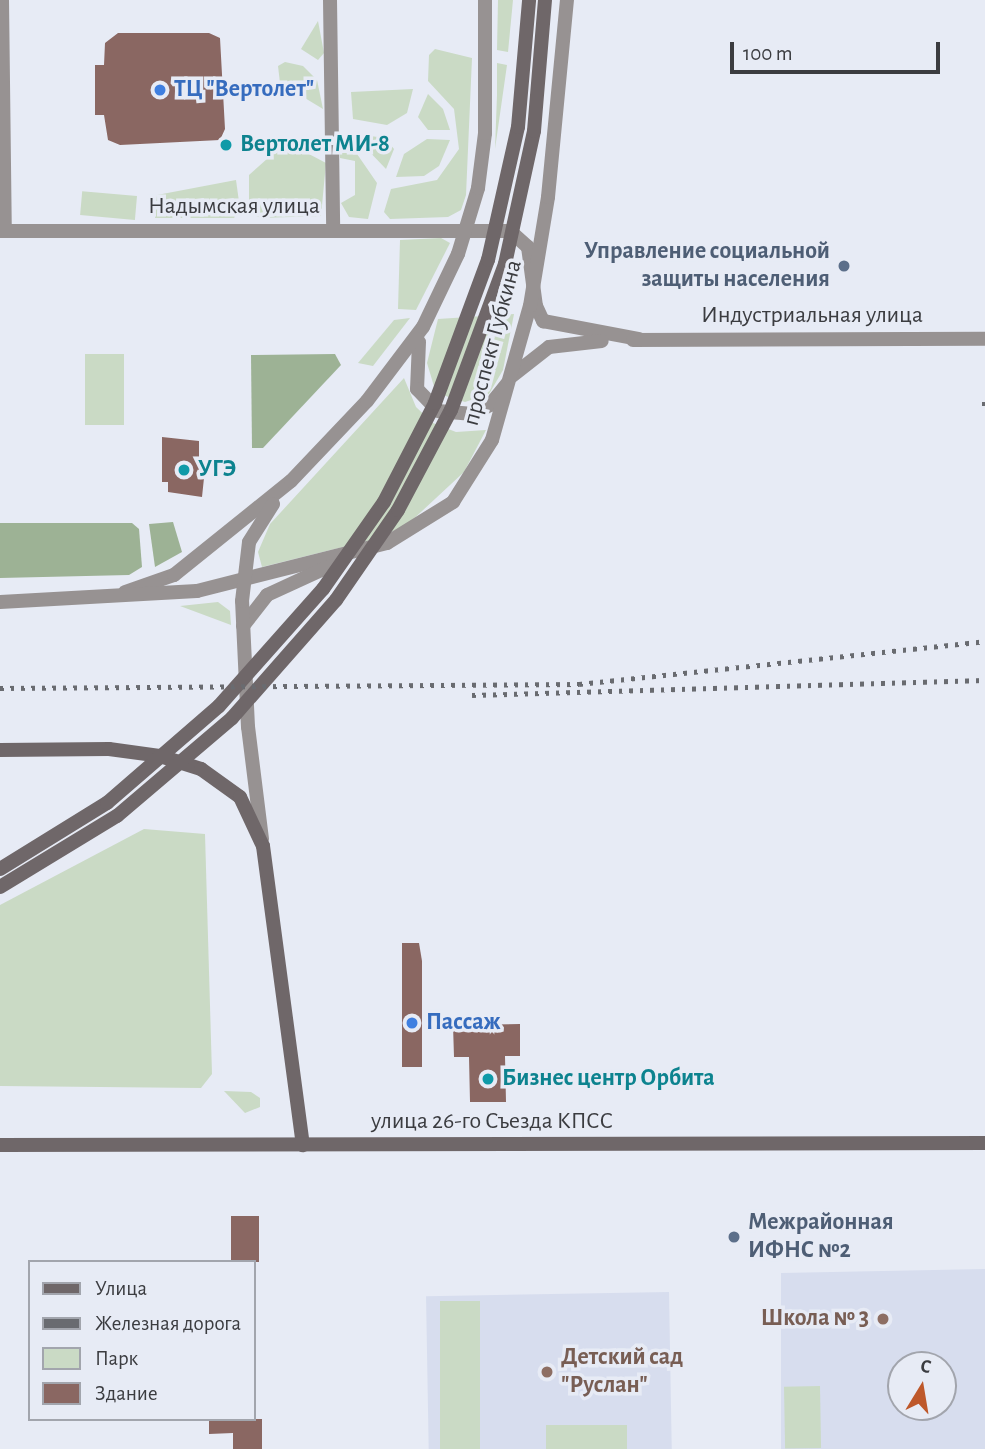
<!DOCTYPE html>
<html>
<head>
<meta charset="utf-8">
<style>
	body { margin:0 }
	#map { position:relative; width:985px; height:1449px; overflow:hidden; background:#e7ebf5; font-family:"Alegreya Sans",sans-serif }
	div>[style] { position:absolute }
	.built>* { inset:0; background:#d7ddee; transform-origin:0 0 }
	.green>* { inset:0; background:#cadac5; transform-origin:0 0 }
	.forest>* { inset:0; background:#9db295 }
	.building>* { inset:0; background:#8a6762; transform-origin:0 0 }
	.minor>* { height:14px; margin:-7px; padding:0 7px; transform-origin:7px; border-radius:7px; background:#979292 }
	.tertiary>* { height:14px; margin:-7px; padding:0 7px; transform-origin:7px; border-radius:7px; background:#979292 }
	.secondary>* { height:14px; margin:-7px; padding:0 7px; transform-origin:7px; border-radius:7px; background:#6f6769 }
	.rail>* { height:4.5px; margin-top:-2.25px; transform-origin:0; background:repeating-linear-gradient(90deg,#696b70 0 3.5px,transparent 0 10.5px) }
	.dots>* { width:19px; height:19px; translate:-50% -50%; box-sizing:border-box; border:4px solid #e7ebf5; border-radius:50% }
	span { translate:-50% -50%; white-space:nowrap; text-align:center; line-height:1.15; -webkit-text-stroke:7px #e7ebf5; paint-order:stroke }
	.shop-label { font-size:24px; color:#366cbe; font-weight:700 }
	.left { translate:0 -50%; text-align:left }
	.culture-label { font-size:24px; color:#0d838f; font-weight:700 }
	.street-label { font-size:24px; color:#3b3c40 }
	.service-label { font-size:24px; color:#4e5e75; font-weight:700 }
	.right { translate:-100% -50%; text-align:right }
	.education-label { font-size:24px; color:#785e54; font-weight:700 }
	.legend { position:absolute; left:28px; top:1260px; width:228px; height:161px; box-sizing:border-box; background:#e7ebf5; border:2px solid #a2a5ad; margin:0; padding:9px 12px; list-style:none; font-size:21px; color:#3b3c40 }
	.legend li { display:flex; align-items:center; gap:14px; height:35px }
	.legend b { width:35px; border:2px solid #a2a5ad }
	.north { position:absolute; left:887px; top:1351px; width:70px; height:70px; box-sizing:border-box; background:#e7ebf5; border:2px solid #a2a5ad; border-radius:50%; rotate:11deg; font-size:19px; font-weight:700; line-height:28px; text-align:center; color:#3b3c40 }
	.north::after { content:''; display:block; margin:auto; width:24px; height:32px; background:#be582a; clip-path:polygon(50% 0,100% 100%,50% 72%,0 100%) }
	.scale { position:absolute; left:730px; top:42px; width:210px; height:32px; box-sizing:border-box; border:4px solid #3b3c40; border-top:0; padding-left:9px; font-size:21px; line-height:24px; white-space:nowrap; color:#3b3c40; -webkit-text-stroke:5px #e7ebf5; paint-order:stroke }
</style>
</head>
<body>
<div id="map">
	<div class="built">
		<div style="clip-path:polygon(evenodd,985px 1269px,985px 1449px,781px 1449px,781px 1273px,985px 1269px,901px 1365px,943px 1365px,943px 1407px,901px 1407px,901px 1365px)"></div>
		<div style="left:669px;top:1292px;width:157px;height:243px;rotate:89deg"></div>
	</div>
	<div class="green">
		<div style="clip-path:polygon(498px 0,513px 0,508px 52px,497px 50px)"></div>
		<div style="clip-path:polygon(318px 21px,324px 53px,318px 60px,301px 49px)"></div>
		<div style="clip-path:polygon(435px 49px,472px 58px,466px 195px,461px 210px,448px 217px,390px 219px,384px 212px,391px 189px,437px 180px,459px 149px,454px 109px,428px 81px,429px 55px)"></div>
		<div style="clip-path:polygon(285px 62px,303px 66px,317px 80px,323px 109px,280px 83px,278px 66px)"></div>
		<div style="clip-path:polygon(497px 63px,507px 65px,495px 149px,497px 95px)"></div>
		<div style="clip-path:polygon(413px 89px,407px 113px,387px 125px,353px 119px,351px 92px)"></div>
		<div style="clip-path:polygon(428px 94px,443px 109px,450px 130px,428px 130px,418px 117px)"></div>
		<div style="clip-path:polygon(363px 135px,385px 138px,394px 149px,386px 169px,362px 144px)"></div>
		<div style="clip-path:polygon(339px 138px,346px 138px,377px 183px,368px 219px,349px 217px,341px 203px,355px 195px,355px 161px,340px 158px)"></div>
		<div style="clip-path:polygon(427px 139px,450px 140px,439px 166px,424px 176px,396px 177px,404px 154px)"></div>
		<div style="clip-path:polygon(286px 142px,326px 163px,321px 216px,261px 218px,249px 213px,249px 175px)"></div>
		<div style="clip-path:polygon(236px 180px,240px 209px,234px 218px,155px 218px,157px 195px)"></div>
		<div style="left:137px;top:196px;width:24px;height:55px;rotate:95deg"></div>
		<div style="clip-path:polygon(400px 240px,441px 238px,450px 243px,416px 310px,398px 309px)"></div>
		<div style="clip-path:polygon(514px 314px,503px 370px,489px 394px,465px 402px,436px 393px,427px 363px,438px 319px)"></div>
		<div style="clip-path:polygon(410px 318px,373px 366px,358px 363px,394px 320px)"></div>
		<div style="left:85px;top:354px;width:39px;height:71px"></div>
		<div style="clip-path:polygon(404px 378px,416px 407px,433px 423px,456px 432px,486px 430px,464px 472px,407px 525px,375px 539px,262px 567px,258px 552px,270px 524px)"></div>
		<div style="clip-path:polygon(218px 602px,230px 611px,231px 625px,180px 606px)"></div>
		<div style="clip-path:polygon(144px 829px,205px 834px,212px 1074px,201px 1088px,0 1086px,0 905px)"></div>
		<div style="clip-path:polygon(224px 1091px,251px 1092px,260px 1098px,260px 1107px,245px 1113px)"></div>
		<div style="left:440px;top:1301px;width:40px;height:148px"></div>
		<div style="left:820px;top:1386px;width:62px;height:36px;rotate:89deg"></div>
		<div style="left:546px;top:1425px;width:81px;height:24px"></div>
	</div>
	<div class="forest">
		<div style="clip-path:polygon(335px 354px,341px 365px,263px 448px,252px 448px,251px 355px)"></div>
		<div style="clip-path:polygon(173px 522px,182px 552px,155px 567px,149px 524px)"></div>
		<div style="clip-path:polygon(0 523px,132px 523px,139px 529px,142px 567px,129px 575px,0 578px)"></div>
	</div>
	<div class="building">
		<div style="clip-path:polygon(118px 33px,209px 33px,220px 38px,225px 129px,220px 140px,120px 145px,108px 140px,104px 115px,95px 115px,95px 65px,104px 65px,105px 43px)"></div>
		<div style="clip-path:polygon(162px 437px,199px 441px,199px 459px,206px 459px,202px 497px,168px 492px,168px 482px,162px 482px)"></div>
		<div style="clip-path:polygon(402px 943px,419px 943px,422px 961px,422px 1067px,402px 1067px)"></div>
		<div style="clip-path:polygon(520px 1024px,520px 1056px,505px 1056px,506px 1102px,470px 1102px,469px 1057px,454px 1057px,453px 1025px)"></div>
		<div style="left:231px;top:1216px;width:28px;height:46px"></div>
		<div style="clip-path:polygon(209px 1419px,262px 1419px,262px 1449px,233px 1449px,233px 1433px,209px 1434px)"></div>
	</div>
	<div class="minor">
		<div style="left:2px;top:0;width:231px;rotate:89.3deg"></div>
		<div style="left:330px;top:0;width:229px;rotate:89.2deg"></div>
		<div style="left:0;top:231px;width:510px"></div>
		<div style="left:510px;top:231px;width:24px;rotate:42deg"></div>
		<div style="left:528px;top:247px;width:60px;rotate:82.3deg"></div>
		<div style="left:536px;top:306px;width:17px;rotate:65deg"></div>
		<div style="left:543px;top:321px;width:98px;rotate:10.6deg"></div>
		<div style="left:633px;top:340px;width:352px;rotate:-0.2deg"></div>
		<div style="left:512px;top:376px;width:47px;rotate:-38.1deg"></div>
		<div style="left:549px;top:347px;width:53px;rotate:-6.5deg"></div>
	</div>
	<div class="tertiary">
		<div style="left:419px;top:342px;width:47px;rotate:92.4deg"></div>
		<div style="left:417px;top:389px;width:30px;rotate:46deg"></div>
		<div style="left:438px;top:411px;width:35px;rotate:5deg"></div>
		<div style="left:473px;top:414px;width:19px;rotate:-28deg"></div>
		<div style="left:490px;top:405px;width:27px;rotate:-51deg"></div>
		<div style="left:125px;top:592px;width:52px;rotate:-19.1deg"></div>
		<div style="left:174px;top:575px;width:150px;rotate:-38.8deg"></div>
		<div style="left:291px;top:481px;width:110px;rotate:-46.5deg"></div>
		<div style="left:367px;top:401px;width:93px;rotate:-52.9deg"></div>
		<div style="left:423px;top:327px;width:81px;rotate:-64.4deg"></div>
		<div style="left:458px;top:254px;width:69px;rotate:-73.1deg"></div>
		<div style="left:478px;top:188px;width:55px;rotate:-82.7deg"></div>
		<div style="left:485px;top:133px;width:133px;rotate:-90deg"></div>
		<div style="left:0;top:602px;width:197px;rotate:-3.2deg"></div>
		<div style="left:197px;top:591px;width:196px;rotate:-14.2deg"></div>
		<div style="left:387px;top:543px;width:78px;rotate:-31.8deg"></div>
		<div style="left:453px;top:502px;width:73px;rotate:-57.8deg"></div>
		<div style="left:492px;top:440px;width:139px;rotate:-74.2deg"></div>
		<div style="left:530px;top:306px;width:110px;rotate:-80.6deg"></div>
		<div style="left:548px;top:197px;width:198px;rotate:-84.5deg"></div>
		<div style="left:243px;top:626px;width:39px;rotate:-52deg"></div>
		<div style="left:267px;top:595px;width:69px;rotate:-24.7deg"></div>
		<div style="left:262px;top:839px;width:113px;rotate:-97.1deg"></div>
		<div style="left:248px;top:727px;width:126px;rotate:-92.7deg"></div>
		<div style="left:242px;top:601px;width:59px;rotate:-83.2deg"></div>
		<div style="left:249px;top:542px;width:45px;rotate:-57.7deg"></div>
	</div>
	<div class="secondary">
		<div style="left:0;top:750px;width:109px;rotate:-0.5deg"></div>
		<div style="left:109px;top:749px;width:51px;rotate:7.8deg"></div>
		<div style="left:160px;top:756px;width:43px;rotate:17.6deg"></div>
		<div style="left:201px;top:769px;width:48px;rotate:35.7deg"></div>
		<div style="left:240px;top:797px;width:54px;rotate:64.9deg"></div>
		<div style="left:263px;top:846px;width:302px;rotate:82.4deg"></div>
		<div style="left:0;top:869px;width:126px;rotate:-31.7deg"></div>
		<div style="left:107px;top:803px;width:148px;rotate:-40.9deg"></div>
		<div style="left:219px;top:706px;width:157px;rotate:-48.4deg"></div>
		<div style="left:323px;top:589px;width:106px;rotate:-55deg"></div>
		<div style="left:384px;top:502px;width:111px;rotate:-62.7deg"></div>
		<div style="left:435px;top:403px;width:153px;rotate:-69.7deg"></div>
		<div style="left:488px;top:260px;width:136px;rotate:-77.3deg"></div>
		<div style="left:518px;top:127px;width:127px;rotate:-85deg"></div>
		<div style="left:0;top:887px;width:137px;rotate:-31.3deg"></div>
		<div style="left:117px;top:816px;width:151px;rotate:-40.4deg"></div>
		<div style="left:232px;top:718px;width:157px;rotate:-48.6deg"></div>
		<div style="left:336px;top:600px;width:109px;rotate:-55.4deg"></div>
		<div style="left:398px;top:510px;width:113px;rotate:-62.1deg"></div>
		<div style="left:451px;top:410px;width:156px;rotate:-69.7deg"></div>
		<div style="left:505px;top:264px;width:136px;rotate:-77.7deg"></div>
		<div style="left:534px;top:131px;width:131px;rotate:-85.2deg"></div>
		<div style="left:0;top:1145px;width:985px;rotate:-0.12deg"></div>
	</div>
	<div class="rail">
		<div style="left:982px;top:404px;width:3px"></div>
		<div style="left:0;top:688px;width:579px;rotate:-0.4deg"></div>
		<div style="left:579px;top:684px;width:408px;rotate:-6deg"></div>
		<div style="left:472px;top:695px;width:513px;rotate:-1.67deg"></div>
	</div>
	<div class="dots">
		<div style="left:160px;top:90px;background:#3f7fe0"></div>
		<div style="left:226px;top:145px;background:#0f9aa8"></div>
		<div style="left:844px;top:266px;background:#5c6f8a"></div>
		<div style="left:184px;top:470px;background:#0f9aa8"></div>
		<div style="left:412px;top:1023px;background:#3f7fe0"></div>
		<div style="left:488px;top:1079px;background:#0f9aa8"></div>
		<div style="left:734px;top:1237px;background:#5c6f8a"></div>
		<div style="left:883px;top:1319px;background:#8d6e63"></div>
		<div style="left:547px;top:1372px;background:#8d6e63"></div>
	</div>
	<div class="shop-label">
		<span class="left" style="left:174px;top:90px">ТЦ "Вертолет"</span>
		<span class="left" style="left:426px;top:1023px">Пассаж</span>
	</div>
	<div class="culture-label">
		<span class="left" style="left:240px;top:145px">Вертолет МИ-8</span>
		<span class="left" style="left:198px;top:470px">УГЭ</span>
		<span class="left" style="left:502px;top:1079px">Бизнес центр Орбита</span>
	</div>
	<div class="street-label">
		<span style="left:234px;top:207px">Надымская улица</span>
		<span style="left:812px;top:316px">Индустриальная улица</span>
		<span style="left:493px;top:343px;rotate:-75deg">проспект Губкина</span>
		<span style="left:492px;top:1122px">улица 26-го Съезда КПСС</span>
	</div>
	<div class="service-label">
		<span class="right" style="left:830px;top:266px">Управление социальной<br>защиты населения</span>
		<span class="left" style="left:748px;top:1237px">Межрайонная<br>ИФНС №2</span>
	</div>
	<div class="education-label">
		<span class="right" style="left:869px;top:1319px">Школа № 3</span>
		<span class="left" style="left:561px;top:1372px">Детский сад<br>"Руслан"</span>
	</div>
	<ul class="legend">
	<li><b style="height:9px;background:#6f6769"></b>Улица</li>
	<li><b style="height:9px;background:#696b70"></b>Железная дорога</li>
	<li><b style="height:19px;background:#cadac5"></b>Парк</li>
	<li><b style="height:19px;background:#8a6762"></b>Здание</li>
	</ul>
	<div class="north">С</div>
	<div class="scale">100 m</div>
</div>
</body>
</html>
